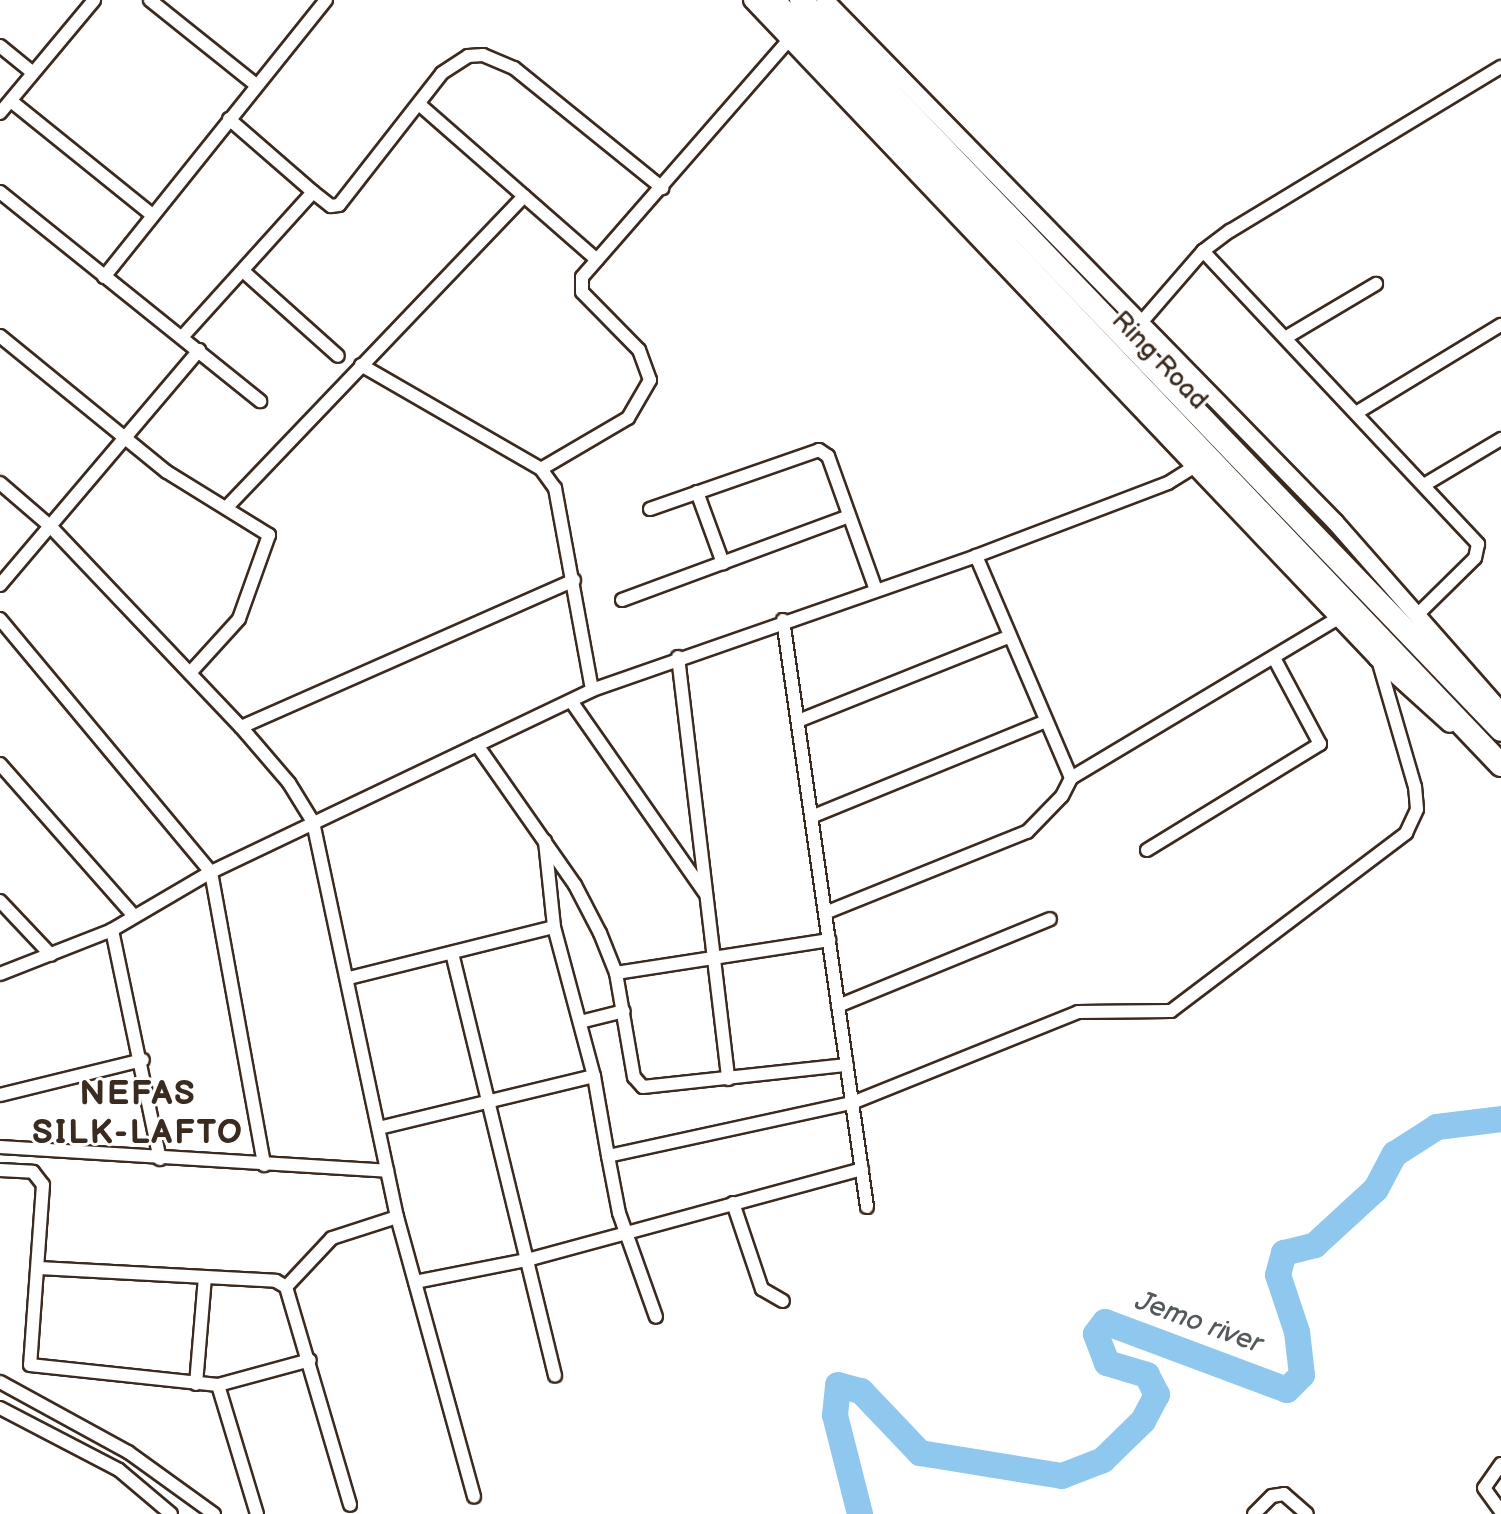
<!DOCTYPE html>
<html>
<head>
<meta charset="utf-8">
<style>
	body { margin:0 }
	#map { position:relative; width:1501px; height:1514px; overflow:hidden; background:#fff; font-family:"Balsamiq Sans",sans-serif }
	div>[style] { position:absolute }
	.river>* { height:26px; margin:-13px; padding:0 13px; transform-origin:13px; border-radius:13px; background:#8fc8ee }
	.roads { filter:drop-shadow(2px 0 #3b2a1e) drop-shadow(-2px 0 #3b2a1e) drop-shadow(0 2px #3b2a1e) drop-shadow(0 -2px #3b2a1e) }
	.minor>* { height:12px; margin:-6px; padding:0 6px; transform-origin:6px; border-radius:6px; background:#fff }
	.tertiary>* { height:16px; margin:-8px; padding:0 8px; transform-origin:8px; border-radius:8px; background:#fff }
	.trunk>* { height:22px; margin:-11px; padding:0 11px; transform-origin:11px; border-radius:11px; background:#fff }
	span { translate:-50% -50%; white-space:nowrap; text-align:center; line-height:1.15; -webkit-text-stroke:6px #fff; paint-order:stroke }
	.street-label { font-size:26px; color:#3b2a1e }
	.water-label { font-size:28px; color:#54595c; font-style:italic }
	.district-label { font-size:34px; color:#3b2a1e; font-weight:700; letter-spacing:2px }
</style>
</head>
<body>
<div id="map">
	<div class="river">
		<div style="left:860px;top:1514px;width:102px;rotate:-104.2deg"></div>
		<div style="left:835px;top:1415px;width:30px;rotate:-84deg"></div>
		<div style="left:838px;top:1385px;width:24px;rotate:15deg"></div>
		<div style="left:861px;top:1391px;width:86px;rotate:46.4deg"></div>
		<div style="left:920px;top:1453px;width:144px;rotate:9.2deg"></div>
		<div style="left:1062px;top:1476px;width:44px;rotate:-21.3deg"></div>
		<div style="left:1103px;top:1460px;width:56px;rotate:-44.3deg"></div>
		<div style="left:1143px;top:1421px;width:30px;rotate:-62deg"></div>
		<div style="left:1157px;top:1395px;width:22px;rotate:-117deg"></div>
		<div style="left:1147px;top:1375px;width:42px;rotate:-163.3deg"></div>
		<div style="left:1107px;top:1363px;width:31px;rotate:-111deg"></div>
		<div style="left:1096px;top:1334px;width:15px;rotate:-53deg"></div>
		<div style="left:1105px;top:1322px;width:194px;rotate:20.5deg"></div>
		<div style="left:1287px;top:1390px;width:21px;rotate:-45deg"></div>
		<div style="left:1302px;top:1375px;width:43px;rotate:-96.6deg"></div>
		<div style="left:1297px;top:1332px;width:60px;rotate:-108.4deg"></div>
		<div style="left:1278px;top:1275px;width:23px;rotate:-75deg"></div>
		<div style="left:1284px;top:1253px;width:32px;rotate:-14deg"></div>
		<div style="left:1315px;top:1245px;width:83px;rotate:-42.6deg"></div>
		<div style="left:1376px;top:1189px;width:40px;rotate:-62deg"></div>
		<div style="left:1395px;top:1154px;width:50px;rotate:-32.7deg"></div>
		<div style="left:1437px;top:1127px;width:64px;rotate:-7.1deg"></div>
	</div>
	<div class="roads">
		<div class="minor">
			<div style="left:150px;top:0;width:136px;rotate:38.7deg"></div>
			<div style="left:0;top:46px;width:41px;rotate:39.1deg"></div>
			<div style="left:11px;top:101px;width:180px;rotate:38.9deg"></div>
			<div style="left:420px;top:105px;width:235px;rotate:41.2deg"></div>
			<div style="left:0;top:113px;width:147px;rotate:-50.2deg"></div>
			<div style="left:229px;top:119px;width:111px;rotate:41deg"></div>
			<div style="left:313px;top:192px;width:23px;rotate:38deg"></div>
			<div style="left:331px;top:206px;width:8px;rotate:-7deg"></div>
			<div style="left:339px;top:205px;width:167px;rotate:-52deg"></div>
			<div style="left:442px;top:73px;width:31px;rotate:-33deg"></div>
			<div style="left:468px;top:56px;width:15px;rotate:-4deg"></div>
			<div style="left:483px;top:55px;width:34px;rotate:23deg"></div>
			<div style="left:514px;top:68px;width:191px;rotate:39deg"></div>
			<div style="left:0;top:192px;width:334px;rotate:38.8deg"></div>
			<div style="left:1203px;top:251px;width:402px;rotate:46.8deg"></div>
			<div style="left:1478px;top:544px;width:14px;rotate:102deg"></div>
			<div style="left:1475px;top:558px;width:78px;rotate:135.5deg"></div>
			<div style="left:243px;top:271px;width:127px;rotate:41.8deg"></div>
			<div style="left:104px;top:277px;width:355px;rotate:-51.3deg"></div>
			<div style="left:1139px;top:325px;width:98px;rotate:-49.1deg"></div>
			<div style="left:1203px;top:251px;width:34px;rotate:-37deg"></div>
			<div style="left:1230px;top:231px;width:317px;rotate:-31.2deg"></div>
			<div style="left:0;top:336px;width:215px;rotate:39.2deg"></div>
			<div style="left:167px;top:472px;width:120px;rotate:31.7deg"></div>
			<div style="left:269px;top:535px;width:89px;rotate:109.7deg"></div>
			<div style="left:239px;top:619px;width:73px;rotate:132.2deg"></div>
			<div style="left:183px;top:336px;width:194px;rotate:-47.9deg"></div>
			<div style="left:1285px;top:338px;width:106px;rotate:-30.7deg"></div>
			<div style="left:361px;top:365px;width:208px;rotate:30deg"></div>
			<div style="left:541px;top:469px;width:24px;rotate:54deg"></div>
			<div style="left:555px;top:488px;width:205px;rotate:79.6deg"></div>
			<div style="left:1356px;top:413px;width:170px;rotate:-31.3deg"></div>
			<div style="left:541px;top:469px;width:101px;rotate:-30.4deg"></div>
			<div style="left:628px;top:418px;width:44px;rotate:-59.9deg"></div>
			<div style="left:650px;top:380px;width:32px;rotate:-110deg"></div>
			<div style="left:639px;top:350px;width:81px;rotate:-134.5deg"></div>
			<div style="left:582px;top:292px;width:15px;rotate:-90deg"></div>
			<div style="left:582px;top:277px;width:315px;rotate:-48.9deg"></div>
			<div style="left:0;top:483px;width:66px;rotate:40.7deg"></div>
			<div style="left:50px;top:526px;width:277px;rotate:46.5deg"></div>
			<div style="left:241px;top:727px;width:74px;rotate:49.4deg"></div>
			<div style="left:289px;top:783px;width:46px;rotate:58.4deg"></div>
			<div style="left:313px;top:822px;width:404px;rotate:78deg"></div>
			<div style="left:397px;top:1217px;width:290px;rotate:74.6deg"></div>
			<div style="left:1424px;top:485px;width:90px;rotate:-30.9deg"></div>
			<div style="left:697px;top:492px;width:76px;rotate:69.9deg"></div>
			<div style="left:227px;top:507px;width:430px;rotate:-46.3deg"></div>
			<div style="left:650px;top:509px;width:179px;rotate:-19.2deg"></div>
			<div style="left:819px;top:450px;width:11px;rotate:34deg"></div>
			<div style="left:828px;top:456px;width:139px;rotate:70.3deg"></div>
			<div style="left:976px;top:556px;width:241px;rotate:66.8deg"></div>
			<div style="left:0;top:585px;width:308px;rotate:-49.7deg"></div>
			<div style="left:622px;top:600px;width:242px;rotate:-20.3deg"></div>
			<div style="left:0;top:619px;width:329px;rotate:50.2deg"></div>
			<div style="left:211px;top:872px;width:298px;rotate:79.7deg"></div>
			<div style="left:783px;top:620px;width:593px;rotate:81.86deg"></div>
			<div style="left:678px;top:657px;width:425px;rotate:83.2deg"></div>
			<div style="left:571px;top:701px;width:233px;rotate:55.1deg"></div>
			<div style="left:798px;top:721px;width:228px;rotate:-21.8deg"></div>
			<div style="left:241px;top:727px;width:364px;rotate:-23.8deg"></div>
			<div style="left:477px;top:745px;width:171px;rotate:55deg"></div>
			<div style="left:575px;top:885px;width:54px;rotate:62.5deg"></div>
			<div style="left:600px;top:933px;width:43px;rotate:68.2deg"></div>
			<div style="left:616px;top:973px;width:106px;rotate:80.2deg"></div>
			<div style="left:634px;top:1077px;width:13px;rotate:48deg"></div>
			<div style="left:643px;top:1087px;width:205px;rotate:-6.2deg"></div>
			<div style="left:0;top:764px;width:203px;rotate:48.6deg"></div>
			<div style="left:811px;top:817px;width:254px;rotate:-22.2deg"></div>
			<div style="left:545px;top:841px;width:86px;rotate:84deg"></div>
			<div style="left:554px;top:927px;width:154px;rotate:75deg"></div>
			<div style="left:594px;top:1076px;width:81px;rotate:80.1deg"></div>
			<div style="left:608px;top:1156px;width:250px;rotate:-12.3deg"></div>
			<div style="left:852px;top:1103px;width:244px;rotate:-21.9deg"></div>
			<div style="left:1078px;top:1012px;width:93px;rotate:-0.6deg"></div>
			<div style="left:1171px;top:1011px;width:295px;rotate:-37.1deg"></div>
			<div style="left:1406px;top:833px;width:26px;rotate:-65deg"></div>
			<div style="left:1417px;top:809px;width:22px;rotate:-95deg"></div>
			<div style="left:1415px;top:787px;width:132px;rotate:-106.2deg"></div>
			<div style="left:1147px;top:850px;width:203px;rotate:-31.5deg"></div>
			<div style="left:1320px;top:744px;width:98px;rotate:-118.1deg"></div>
			<div style="left:0;top:901px;width:74px;rotate:46.6deg"></div>
			<div style="left:825px;top:913px;width:218px;rotate:-21.9deg"></div>
			<div style="left:1027px;top:832px;width:50px;rotate:-45.8deg"></div>
			<div style="left:1062px;top:796px;width:20px;rotate:-63deg"></div>
			<div style="left:1071px;top:778px;width:313px;rotate:-30.9deg"></div>
			<div style="left:112px;top:930px;width:234px;rotate:78.2deg"></div>
			<div style="left:452px;top:953px;width:435px;rotate:76.3deg"></div>
			<div style="left:616px;top:973px;width:216px;rotate:-8.8deg"></div>
			<div style="left:0;top:974px;width:120px;rotate:-21.4deg"></div>
			<div style="left:112px;top:930px;width:115px;rotate:-30.4deg"></div>
			<div style="left:211px;top:872px;width:422px;rotate:-25.5deg"></div>
			<div style="left:592px;top:690px;width:407px;rotate:-19.2deg"></div>
			<div style="left:976px;top:556px;width:205px;rotate:-20.8deg"></div>
			<div style="left:1168px;top:483px;width:40px;rotate:-32deg"></div>
			<div style="left:349px;top:978px;width:211px;rotate:-14deg"></div>
			<div style="left:838px;top:1006px;width:229px;rotate:-22.3deg"></div>
			<div style="left:580px;top:1022px;width:45px;rotate:-14deg"></div>
			<div style="left:0;top:1095px;width:147px;rotate:-13.8deg"></div>
			<div style="left:379px;top:1128px;width:221px;rotate:-13.6deg"></div>
			<div style="left:0;top:1147px;width:388px;rotate:3.5deg"></div>
			<div style="left:608px;top:1156px;width:58px;rotate:79.1deg"></div>
			<div style="left:619px;top:1213px;width:110px;rotate:70.4deg"></div>
			<div style="left:0;top:1170px;width:33px;rotate:3deg"></div>
			<div style="left:33px;top:1172px;width:16px;rotate:52deg"></div>
			<div style="left:43px;top:1185px;width:180px;rotate:94.1deg"></div>
			<div style="left:30px;top:1365px;width:189px;rotate:6.1deg"></div>
			<div style="left:218px;top:1385px;width:95px;rotate:-15.2deg"></div>
			<div style="left:733px;top:1203px;width:91px;rotate:71.4deg"></div>
			<div style="left:762px;top:1289px;width:24px;rotate:30deg"></div>
			<div style="left:39px;top:1268px;width:237px;rotate:3.1deg"></div>
			<div style="left:276px;top:1281px;width:12px;rotate:31deg"></div>
			<div style="left:286px;top:1287px;width:227px;rotate:73.6deg"></div>
			<div style="left:415px;top:1282px;width:118px;rotate:-11.2deg"></div>
			<div style="left:531px;top:1259px;width:343px;rotate:-15.2deg"></div>
			<div style="left:286px;top:1287px;width:67px;rotate:-46.8deg"></div>
			<div style="left:332px;top:1238px;width:68px;rotate:-17.9deg"></div>
			<div style="left:0;top:1382px;width:146px;rotate:28.7deg"></div>
			<div style="left:128px;top:1452px;width:106px;rotate:35.8deg"></div>
			<div style="left:196px;top:1384px;width:107px;rotate:-85.2deg"></div>
			<div style="left:218px;top:1385px;width:135px;rotate:73.2deg"></div>
			<div style="left:0;top:1408px;width:134px;rotate:27.5deg"></div>
			<div style="left:119px;top:1470px;width:68px;rotate:40.2deg"></div>
			<div style="left:1501px;top:1464px;width:29px;rotate:125deg"></div>
			<div style="left:1484px;top:1488px;width:29px;rotate:54deg"></div>
			<div style="left:1254px;top:1514px;width:25px;rotate:-45deg"></div>
			<div style="left:1272px;top:1496px;width:12px;rotate:-9deg"></div>
			<div style="left:1284px;top:1494px;width:30px;rotate:41deg"></div>
		</div>
		<div class="tertiary">
			<div style="left:752px;top:0;width:908px;rotate:46.47deg"></div>
			<div style="left:1377px;top:658px;width:98px;rotate:42.1deg"></div>
			<div style="left:825px;top:0;width:730px;rotate:45.67deg"></div>
			<div style="left:1335px;top:522px;width:252px;rotate:48.7deg"></div>
		</div>
		<div class="trunk">
			<div style="left:773px;top:0;width:1056px;rotate:46.42deg"></div>
			<div style="left:801px;top:0;width:1011px;rotate:46.2deg"></div>
		</div>
	</div>
	<div class="street-label">
		<span style="left:1159px;top:361px;rotate:46deg">Ring Road</span>
	</div>
	<div class="water-label">
		<span style="left:1199px;top:1323px;rotate:20deg">Jemo river</span>
	</div>
	<div class="district-label">
		<span style="left:138px;top:1113px">NEFAS<br>SILK-LAFTO</span>
	</div>
</div>
</body>
</html>
